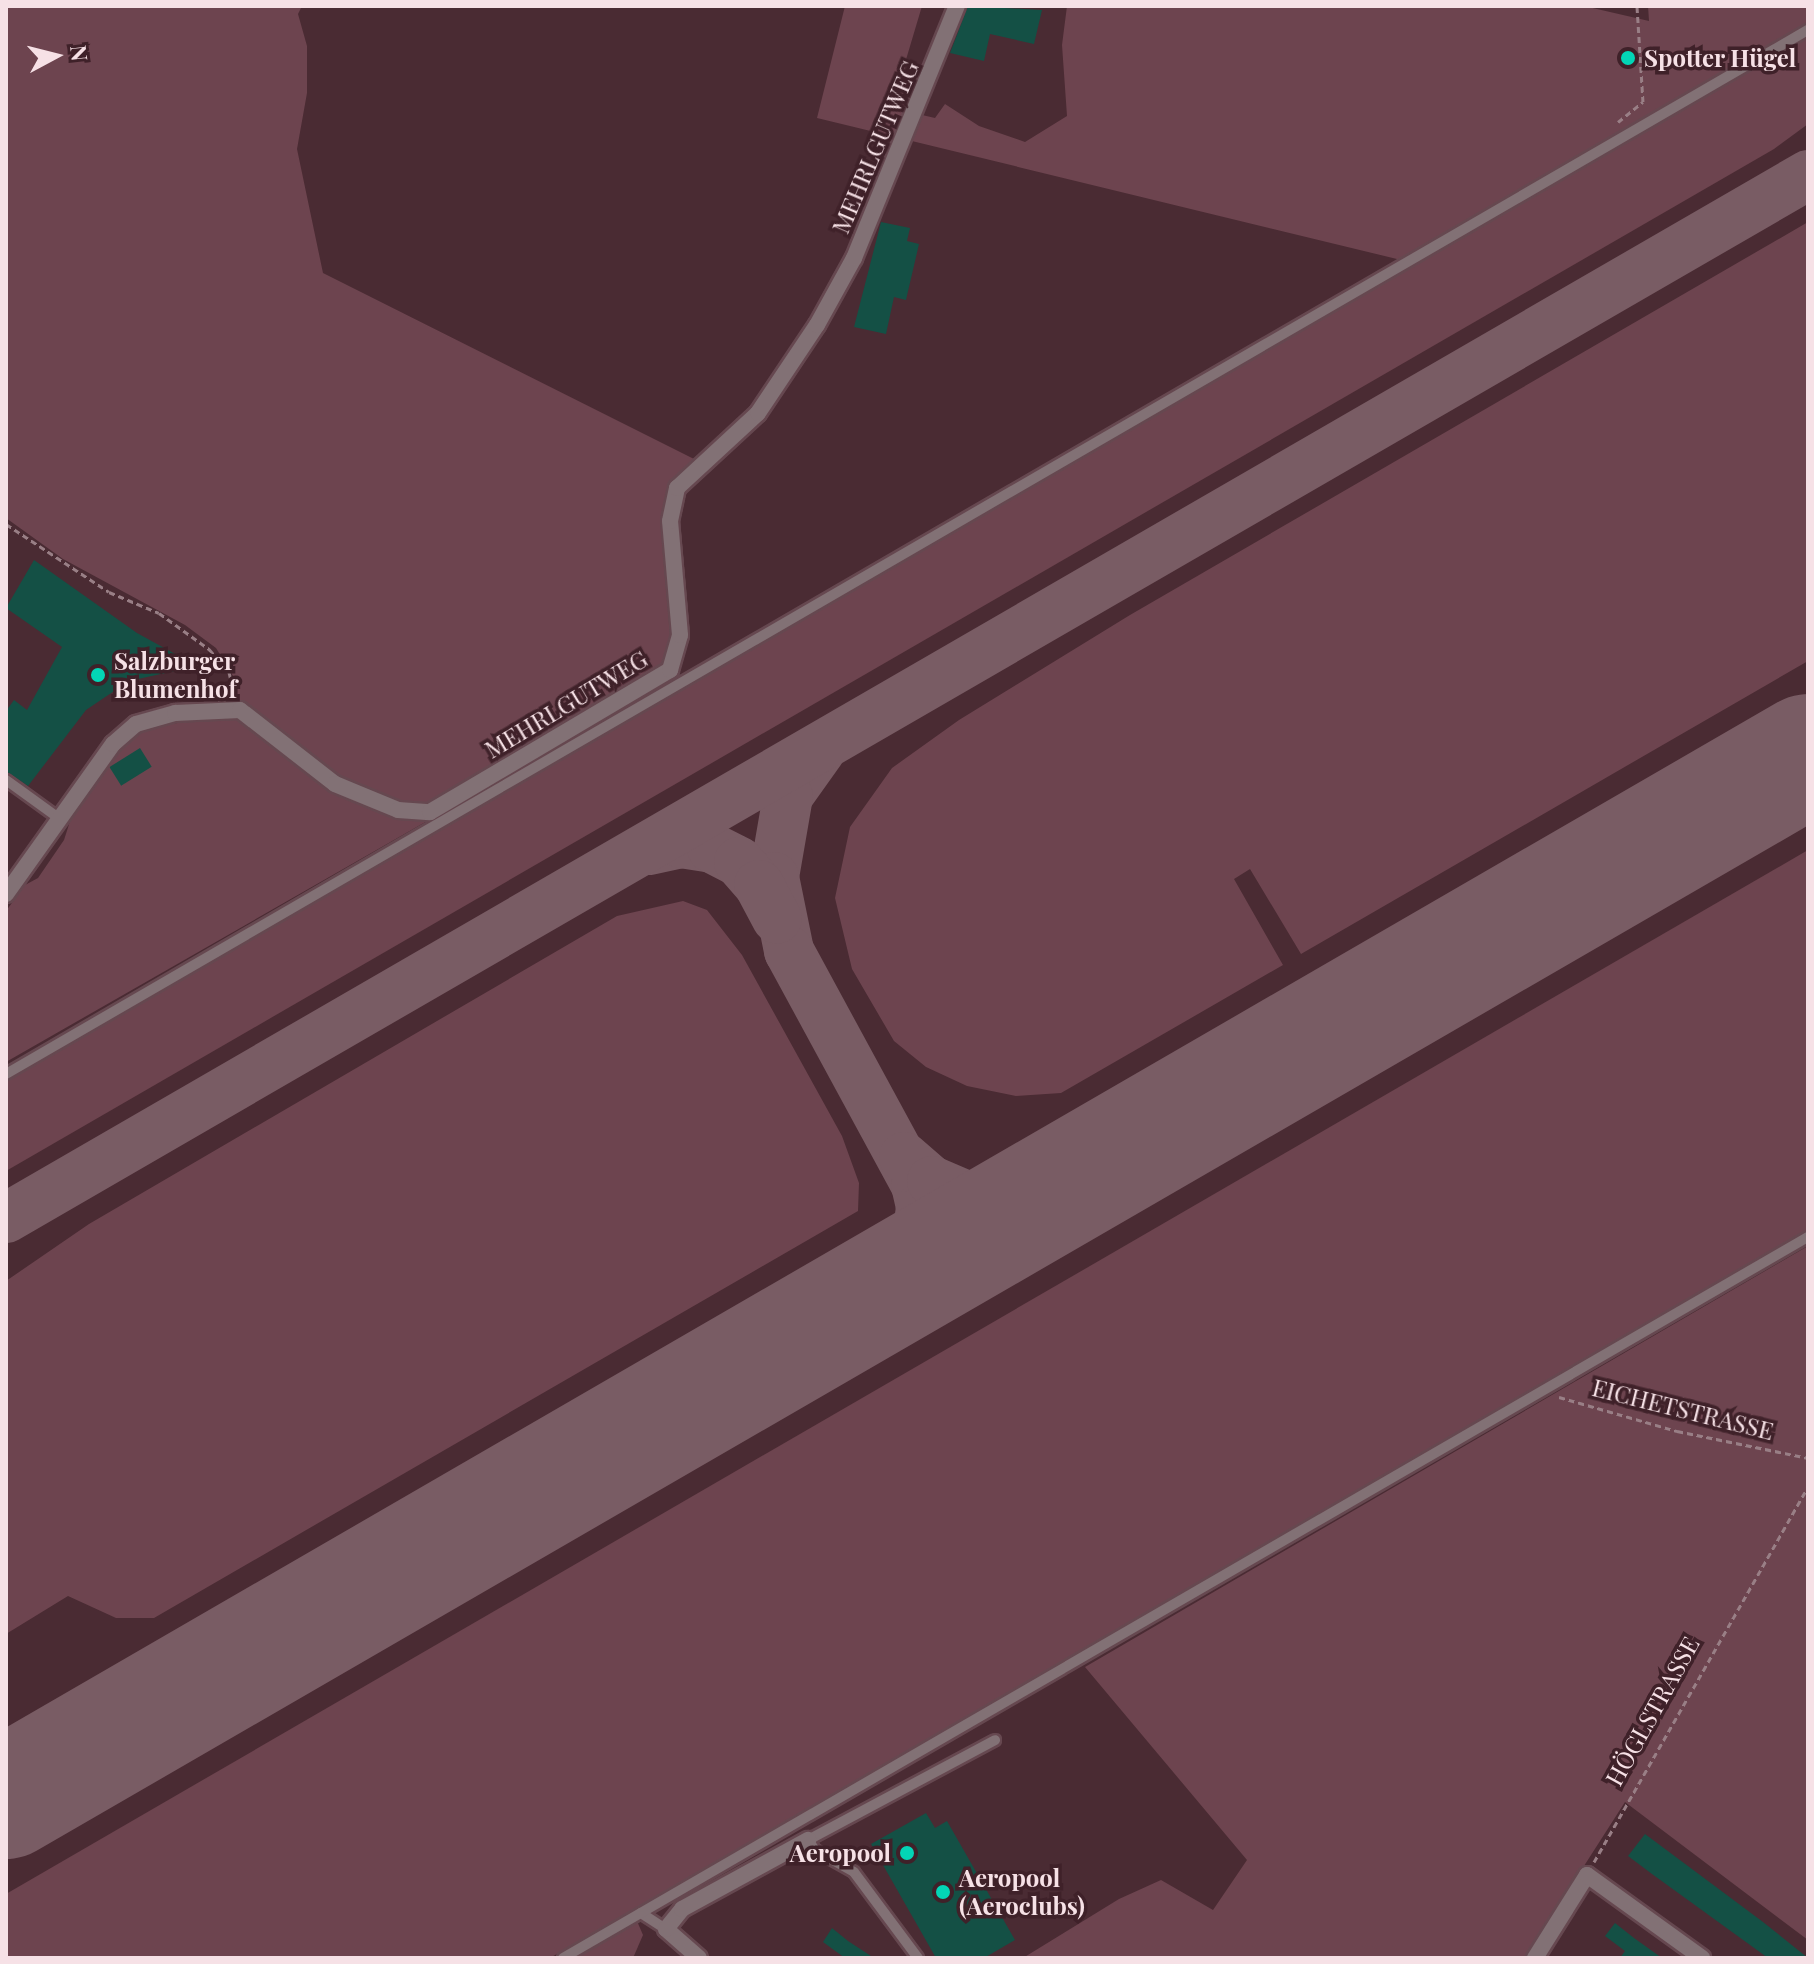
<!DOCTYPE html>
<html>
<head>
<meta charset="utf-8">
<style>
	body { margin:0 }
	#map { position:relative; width:1814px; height:1964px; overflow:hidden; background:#4a2b33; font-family:"Playfair Display",serif }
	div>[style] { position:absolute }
	.green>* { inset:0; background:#6d444f }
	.taxiway>* { height:50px; margin:-25px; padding:0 25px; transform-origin:25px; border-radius:25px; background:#795c64 }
	.runway>* { height:122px; margin:-61px; padding:0 61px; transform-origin:61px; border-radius:61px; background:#795c64 }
	.building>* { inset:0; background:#145045; transform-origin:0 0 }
	.path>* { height:3px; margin-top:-1.5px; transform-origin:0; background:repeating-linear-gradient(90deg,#997f86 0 6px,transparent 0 10px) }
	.roads { filter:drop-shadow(2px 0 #664850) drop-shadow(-2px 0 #664850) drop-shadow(0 2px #664850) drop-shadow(0 -2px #664850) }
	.service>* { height:10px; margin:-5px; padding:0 5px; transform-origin:5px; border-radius:5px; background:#827175 }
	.minor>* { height:16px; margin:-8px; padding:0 8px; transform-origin:8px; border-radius:8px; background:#827175 }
	.dots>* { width:22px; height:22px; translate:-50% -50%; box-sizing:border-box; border:4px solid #3f2129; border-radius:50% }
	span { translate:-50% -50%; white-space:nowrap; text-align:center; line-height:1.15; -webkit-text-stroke:7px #3f2129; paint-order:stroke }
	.poi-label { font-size:24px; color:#f6e1e6; font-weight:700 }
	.left { translate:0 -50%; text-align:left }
	.right { translate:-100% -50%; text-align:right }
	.street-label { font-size:24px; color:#f6e1e6 }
	.frame { position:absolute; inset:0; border:8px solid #f6e1e6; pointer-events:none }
	.north { position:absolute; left:16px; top:16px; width:80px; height:80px; -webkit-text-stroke:6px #3f2129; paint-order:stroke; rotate:83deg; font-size:22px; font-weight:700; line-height:32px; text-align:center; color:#f6e1e6 }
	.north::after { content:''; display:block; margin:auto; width:28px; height:36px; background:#f6e1e6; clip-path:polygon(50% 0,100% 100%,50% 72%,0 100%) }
</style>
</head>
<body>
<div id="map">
	<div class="green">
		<div style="clip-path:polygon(6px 6px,302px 6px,298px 14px,307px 46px,307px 93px,297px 149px,323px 273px,696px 460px,670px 489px,676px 622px,666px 668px,429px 820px,6px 1062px,6px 911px,25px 885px,38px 878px,64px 840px,72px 815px,126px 740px,143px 729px,223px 715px,238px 684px,216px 648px,185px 625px,63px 559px,6px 518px)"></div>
		<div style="clip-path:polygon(845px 6px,922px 6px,905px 63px,905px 111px,935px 118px,945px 104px,979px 126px,1025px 142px,1067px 116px,1062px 45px,1067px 6px,1584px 6px,1649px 21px,1648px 6px,1808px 6px,1808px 23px,1401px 260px,817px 118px)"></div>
		<div style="clip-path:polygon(1808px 36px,1808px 124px,1774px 149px,6px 1171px,6px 1082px,20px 1072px)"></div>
		<div style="clip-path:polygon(1808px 222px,1808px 661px,1301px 954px,1250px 869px,1234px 879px,1283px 965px,1061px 1093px,1016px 1096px,967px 1086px,926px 1067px,894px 1041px,852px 969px,835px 898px,850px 827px,892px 768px,959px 720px,1130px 615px)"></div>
		<div style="clip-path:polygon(1808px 850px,1808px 1229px,550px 1958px,6px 1958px,6px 1894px)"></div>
		<div style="clip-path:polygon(683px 901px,707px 910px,742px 955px,842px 1136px,859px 1183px,858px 1211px,154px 1618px,116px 1618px,68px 1596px,6px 1634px,6px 1281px,89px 1224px,617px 916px)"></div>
		<div style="clip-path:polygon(1808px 1246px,1808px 1940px,1625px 1802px,1525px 1958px,1023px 1958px,1119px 1899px,1161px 1880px,1213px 1910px,1247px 1860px,1085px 1667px)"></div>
		<div style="clip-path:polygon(637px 1921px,643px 1935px,633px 1958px,573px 1958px)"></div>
	</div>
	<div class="taxiway">
		<div style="left:820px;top:751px;width:55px;rotate:125.4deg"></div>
		<div style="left:788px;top:796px;width:82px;rotate:99.8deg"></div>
		<div style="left:774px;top:877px;width:76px;rotate:78.5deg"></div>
		<div style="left:789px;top:951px;width:266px;rotate:61.5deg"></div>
		<div style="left:916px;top:1185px;width:23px;rotate:77deg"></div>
		<div style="left:921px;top:1207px;width:31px;rotate:97deg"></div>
		<div style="left:917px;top:1238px;width:51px;rotate:115.6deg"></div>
		<div style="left:649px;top:850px;width:33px;rotate:-12deg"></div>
		<div style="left:681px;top:843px;width:31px;rotate:9deg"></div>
		<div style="left:712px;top:848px;width:30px;rotate:27deg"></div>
		<div style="left:739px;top:862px;width:30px;rotate:49deg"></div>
		<div style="left:759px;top:885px;width:38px;rotate:62deg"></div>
		<div style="left:904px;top:1157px;width:37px;rotate:41deg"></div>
		<div style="left:932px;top:1181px;width:61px;rotate:23.2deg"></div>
		<div style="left:988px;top:1205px;width:32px"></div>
		<div style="left:1020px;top:1205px;width:34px;rotate:-19deg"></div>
		<div style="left:6px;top:1218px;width:2082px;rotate:-30.06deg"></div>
		<div style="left:6px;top:1790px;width:16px;rotate:-4deg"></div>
	</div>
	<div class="runway">
		<div style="left:6px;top:1798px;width:2082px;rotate:-30.06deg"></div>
	</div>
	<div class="building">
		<div style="clip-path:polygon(968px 6px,1042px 10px,1034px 44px,990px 34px,984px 61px,950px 53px)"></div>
		<div style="clip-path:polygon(881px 222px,910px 228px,907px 241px,919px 244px,906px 300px,894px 297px,886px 334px,854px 327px)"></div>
		<div style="clip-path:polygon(34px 560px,137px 633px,197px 666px,129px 681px,86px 710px,28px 786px,6px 771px,6px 711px,14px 700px,27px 710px,62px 647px,6px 608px)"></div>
		<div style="left:140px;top:748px;width:22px;height:36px;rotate:58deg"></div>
		<div style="clip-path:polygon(926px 1813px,935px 1828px,947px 1821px,1015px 1940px,984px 1958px,936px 1958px,871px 1844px)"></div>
		<div style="clip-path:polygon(1645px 1834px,1763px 1922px,1808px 1958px,1768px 1958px,1652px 1874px,1628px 1856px)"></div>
		<div style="clip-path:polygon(1615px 1923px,1634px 1938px,1662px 1958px,1620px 1958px,1625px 1951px,1605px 1936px)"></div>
		<div style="clip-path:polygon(832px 1928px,848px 1941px,874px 1958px,845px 1958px,823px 1942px)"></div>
	</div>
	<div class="path">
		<div style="left:1618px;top:122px;width:32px;rotate:-39deg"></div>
		<div style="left:1643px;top:102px;width:96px;rotate:-93.6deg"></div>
		<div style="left:6px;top:524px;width:123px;rotate:33.4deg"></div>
		<div style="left:109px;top:592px;width:54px;rotate:22.8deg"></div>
		<div style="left:159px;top:613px;width:62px;rotate:35.8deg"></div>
		<div style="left:209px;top:649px;width:30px;rotate:49deg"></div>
		<div style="left:229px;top:672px;width:23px;rotate:77deg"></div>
		<div style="left:1559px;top:1397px;width:123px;rotate:16.1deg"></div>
		<div style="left:1677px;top:1431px;width:134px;rotate:11.6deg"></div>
		<div style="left:1594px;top:1862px;width:432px;rotate:-60.3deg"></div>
	</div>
	<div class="roads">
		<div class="service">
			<div style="left:6px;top:780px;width:67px;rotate:35.8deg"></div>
			<div style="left:6px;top:1074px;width:2083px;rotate:-30.09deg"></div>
			<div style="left:641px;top:1913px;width:30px;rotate:33deg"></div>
			<div style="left:563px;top:1958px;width:1439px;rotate:-30.08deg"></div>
			<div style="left:918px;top:1958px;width:107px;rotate:-126.7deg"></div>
			<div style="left:854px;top:1872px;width:45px;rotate:-150.6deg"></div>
			<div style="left:815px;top:1850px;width:12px;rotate:-125deg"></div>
			<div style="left:808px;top:1840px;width:212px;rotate:-28.1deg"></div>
		</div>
		<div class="minor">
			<div style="left:6px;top:894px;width:184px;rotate:-54.5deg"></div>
			<div style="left:113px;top:744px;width:30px;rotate:-41deg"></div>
			<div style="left:136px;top:724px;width:41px;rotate:-15.8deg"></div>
			<div style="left:175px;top:713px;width:65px;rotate:-2.6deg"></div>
			<div style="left:240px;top:710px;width:120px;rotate:37.9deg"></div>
			<div style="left:335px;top:784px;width:68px;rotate:22.4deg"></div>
			<div style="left:398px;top:810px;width:32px;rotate:4deg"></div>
			<div style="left:430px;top:812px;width:279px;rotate:-30.6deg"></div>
			<div style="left:670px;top:670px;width:36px;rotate:-74deg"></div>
			<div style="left:680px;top:635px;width:114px;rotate:-95deg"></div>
			<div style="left:670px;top:521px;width:34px;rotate:-78deg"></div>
			<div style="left:677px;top:488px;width:110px;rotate:-42.8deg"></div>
			<div style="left:758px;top:413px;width:106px;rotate:-56.2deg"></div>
			<div style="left:817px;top:325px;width:77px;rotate:-61.1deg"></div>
			<div style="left:854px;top:258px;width:272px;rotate:-67.8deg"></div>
			<div style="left:699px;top:1958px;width:44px;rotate:-138.7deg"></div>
			<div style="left:666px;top:1929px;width:26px;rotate:-51deg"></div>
			<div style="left:682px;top:1909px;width:144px;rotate:-28.7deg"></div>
			<div style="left:1535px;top:1958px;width:98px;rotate:-57.9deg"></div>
			<div style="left:1587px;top:1875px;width:142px;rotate:35.8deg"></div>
		</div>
	</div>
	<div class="dots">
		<div style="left:1628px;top:58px;background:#03d5b6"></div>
		<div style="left:98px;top:675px;background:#03d5b6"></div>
		<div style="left:907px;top:1853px;background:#03d5b6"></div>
		<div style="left:943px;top:1892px;background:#03d5b6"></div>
	</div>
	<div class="poi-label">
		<span class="left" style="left:1644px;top:58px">Spotter Hügel</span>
		<span class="left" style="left:114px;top:675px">Salzburger<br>Blumenhof</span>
		<span class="right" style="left:891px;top:1853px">Aeropool</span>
		<span class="left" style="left:959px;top:1892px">Aeropool<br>(Aeroclubs)</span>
	</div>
	<div class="street-label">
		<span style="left:875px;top:147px;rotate:-67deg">MEHRLGUTWEG</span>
		<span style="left:566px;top:704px;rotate:-31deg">MEHRLGUTWEG</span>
		<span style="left:1683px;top:1409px;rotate:14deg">EICHETSTRASSE</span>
		<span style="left:1652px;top:1711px;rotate:-61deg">HÖGLSTRASSE</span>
	</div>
	<div class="frame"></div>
	<div class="north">N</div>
</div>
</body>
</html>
